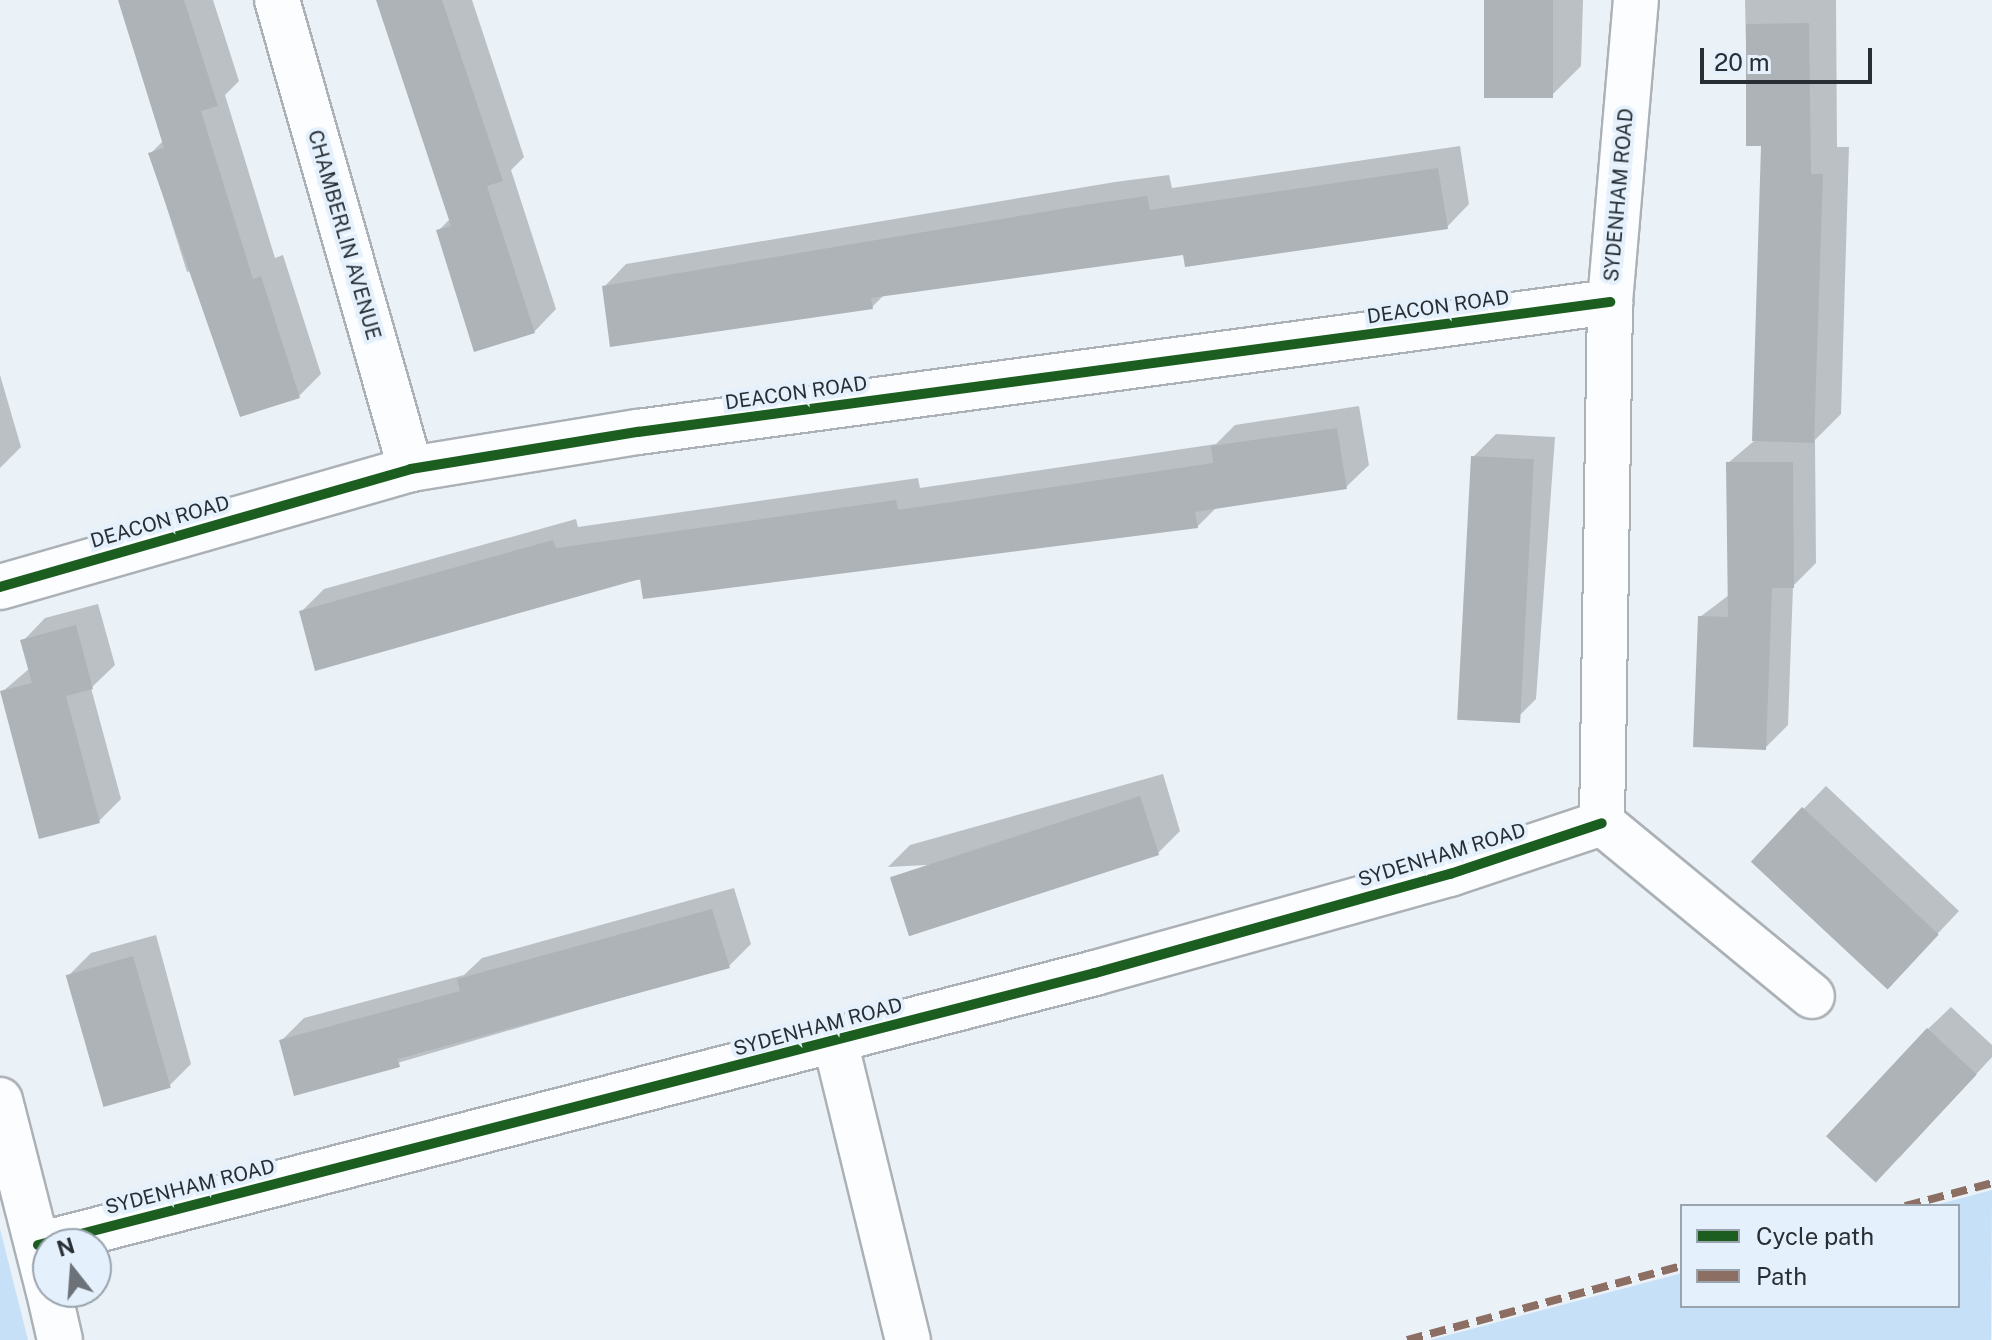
<!DOCTYPE html>
<html>
<head>
<meta charset="utf-8">
<style>
	body { margin:0 }
	#map { position:relative; width:1992px; height:1340px; overflow:hidden; background:#eaf1f7; font-family:"Public Sans",sans-serif }
	div>[style] { position:absolute }
	.green>* { inset:0; background:#c6e0f8 }
	.shadow>* { inset:0; background:#0003 }
	.building>* { inset:0; background:#aeb3b8; transform-origin:0 0 }
	.roads { filter:drop-shadow(2px 0 #abb1b6) drop-shadow(-2px 0 #abb1b6) drop-shadow(0 2px #abb1b6) drop-shadow(0 -2px #abb1b6) }
	.street>* { height:44px; margin:-22px; padding:0 22px; transform-origin:22px; border-radius:22px; background:#fcfdfe }
	.quiet>* { height:8px; margin-top:-4px; transform-origin:0; background:repeating-linear-gradient(90deg,#8d6e63 0 16px,transparent 0 24px) }
	.cycleway>* { height:10px; margin:-5px; padding:0 5px; transform-origin:5px; border-radius:5px; background:#1b5e20 }
	span { translate:-50% -50%; white-space:nowrap; text-align:center; line-height:1.15; -webkit-text-stroke:8px #e4f1fd; paint-order:stroke }
	.street-label { font-size:20px; color:#282e34 }
	.legend { position:absolute; left:1680px; top:1204px; width:280px; height:104px; box-sizing:border-box; background:#e4f1fd; border:2px solid #99a3ad; margin:0; padding:10px 14px; list-style:none; font-size:24px; color:#282e34 }
	.legend li { display:flex; align-items:center; gap:16px; height:40px }
	.legend b { width:40px; border:2px solid #99a3ad }
	.north { position:absolute; left:32px; top:1228px; width:80px; height:80px; box-sizing:border-box; background:#e4f1fd; border:2px solid #99a3ad; border-radius:50%; rotate:343deg; font-size:22px; font-weight:700; line-height:32px; text-align:center; color:#282e34 }
	.north::after { content:''; display:block; margin:auto; width:28px; height:36px; background:#6c7278; clip-path:polygon(50% 0,100% 100%,50% 72%,0 100%) }
	.scale { position:absolute; left:1700px; top:48px; width:172px; height:36px; box-sizing:border-box; border:4px solid #282e34; border-top:0; padding-left:10px; font-size:24px; line-height:28px; white-space:nowrap; color:#282e34; -webkit-text-stroke:6px #e4f1fd; paint-order:stroke }
</style>
</head>
<body>
<div id="map">
	<div class="green">
		<div style="clip-path:polygon(1992px 1190px,1991px 1340px,1430px 1340px,1682px 1273px,1682px 1306px,1958px 1306px,1958px 1206px,1932px 1206px)"></div>
		<div style="clip-path:polygon(0 1229px,28px 1340px,0 1340px)"></div>
	</div>
	<div class="shadow">
		<div style="clip-path:polygon(125px 0,213px 0,239px 81px,225px 95px,275px 258px,283px 255px,321px 374px,299px 396px,194px 270px,187px 272px,150px 154px,164px 140px)"></div>
		<div style="clip-path:polygon(379px 0,472px 0,524px 157px,511px 170px,556px 309px,534px 332px,438px 231px,450px 219px)"></div>
		<div style="clip-path:polygon(1486px 0,1583px 0,1581px 66px,1549px 98px)"></div>
		<div style="clip-path:polygon(1745px 0,1836px 0,1837px 147px,1849px 147px,1841px 414px,1815px 440px,1816px 563px,1793px 586px,1788px 725px,1765px 748px,1700px 617px,1729px 595px,1728px 463px,1754px 441px,1763px 144px,1748px 144px)"></div>
		<div style="clip-path:polygon(1460px 146px,1469px 204px,1447px 227px,1185px 252px,885px 294px,872px 307px,604px 287px,626px 264px,1115px 182px,1169px 175px,1172px 188px)"></div>
		<div style="clip-path:polygon(0 375px,21px 447px,0 468px)"></div>
		<div style="clip-path:polygon(1359px 406px,1369px 465px,1346px 487px,1217px 507px,1197px 527px,301px 612px,324px 589px,576px 519px,578px 527px,918px 478px,920px 488px,1216px 444px,1235px 425px)"></div>
		<div style="clip-path:polygon(1496px 434px,1555px 437px,1536px 699px,1514px 721px,1473px 457px)"></div>
		<div style="clip-path:polygon(98px 604px,115px 665px,91px 688px,121px 799px,99px 821px,2px 692px,30px 668px,23px 641px,45px 618px)"></div>
		<div style="clip-path:polygon(1163px 774px,1180px 831px,1158px 853px,888px 867px,910px 845px)"></div>
		<div style="clip-path:polygon(1826px 786px,1959px 911px,1909px 964px,1753px 861px)"></div>
		<div style="clip-path:polygon(734px 888px,751px 944px,729px 966px,295px 1093px,282px 1040px,304px 1018px,464px 975px,482px 958px)"></div>
		<div style="clip-path:polygon(156px 935px,191px 1064px,169px 1086px,69px 975px,91px 953px)"></div>
		<div style="clip-path:polygon(1951px 1007px,1992px 1045px,1992px 1057px,1899px 1158px,1928px 1029px)"></div>
	</div>
	<div class="building">
		<div style="clip-path:polygon(118px 0,184px 0,218px 106px,201px 111px,253px 279px,261px 276px,300px 398px,240px 417px,148px 153px,164px 148px)"></div>
		<div style="clip-path:polygon(376px 0,442px 0,503px 181px,487px 186px,535px 333px,474px 352px,436px 230px,451px 226px)"></div>
		<div style="left:1484px;top:0;width:69px;height:98px"></div>
		<div style="clip-path:polygon(1809px 23px,1811px 174px,1823px 174px,1814px 443px,1752px 441px,1761px 146px,1746px 146px,1746px 24px)"></div>
		<div style="clip-path:polygon(1438px 168px,1448px 229px,1185px 267px,1183px 255px,871px 298px,873px 309px,610px 347px,602px 286px,1091px 204px,1147px 196px,1150px 210px)"></div>
		<div style="clip-path:polygon(1337px 428px,1347px 489px,1195px 512px,1198px 528px,643px 599px,640px 579px,315px 671px,299px 611px,553px 540px,556px 548px,896px 500px,898px 510px,1213px 463px,1211px 446px)"></div>
		<div style="left:1471px;top:456px;width:63px;height:264px;rotate:3deg"></div>
		<div style="clip-path:polygon(1726px 462px,1793px 462px,1794px 588px,1772px 588px,1766px 750px,1693px 747px,1698px 616px,1728px 617px)"></div>
		<div style="clip-path:polygon(76px 625px,93px 689px,66px 696px,100px 823px,39px 839px,0 691px,32px 683px,20px 640px)"></div>
		<div style="left:1140px;top:796px;width:62px;height:263px;rotate:72deg"></div>
		<div style="left:1802px;top:807px;width:187px;height:75px;rotate:43deg"></div>
		<div style="clip-path:polygon(712px 909px,730px 968px,398px 1059px,400px 1067px,294px 1096px,279px 1040px,460px 991px,457px 979px)"></div>
		<div style="left:133px;top:956px;width:137px;height:70px;rotate:74deg"></div>
		<div style="left:1927px;top:1028px;width:68px;height:148px;rotate:43deg"></div>
	</div>
	<div class="roads">
		<div class="street">
			<div style="left:277px;top:0;width:488px;rotate:74.1deg"></div>
			<div style="left:0;top:587px;width:428px;rotate:-16deg"></div>
			<div style="left:411px;top:469px;width:230px;rotate:-9.3deg"></div>
			<div style="left:638px;top:432px;width:981px;rotate:-7.62deg"></div>
			<div style="left:1602px;top:823px;width:521px;rotate:-89.12deg"></div>
			<div style="left:1610px;top:302px;width:303px;rotate:-85.1deg"></div>
			<div style="left:1602px;top:823px;width:272px;rotate:39.5deg"></div>
			<div style="left:835px;top:1041px;width:308px;rotate:76.3deg"></div>
			<div style="left:0;top:1100px;width:195px;rotate:75.7deg"></div>
			<div style="left:38px;top:1245px;width:1091px;rotate:-14.43deg"></div>
			<div style="left:1095px;top:973px;width:369px;rotate:-15.6deg"></div>
			<div style="left:1450px;top:874px;width:160px;rotate:-18.5deg"></div>
			<div style="left:49px;top:1292px;width:49px;rotate:77.1deg"></div>
		</div>
	</div>
	<div class="quiet">
		<div style="left:1905px;top:1206px;width:90px;rotate:-14.8deg"></div>
		<div style="left:1407px;top:1340px;width:285px;rotate:-15.1deg"></div>
	</div>
	<div class="cycleway">
		<div style="left:0;top:587px;width:428px;rotate:-16deg"></div>
		<div style="left:411px;top:469px;width:230px;rotate:-9.3deg"></div>
		<div style="left:638px;top:432px;width:981px;rotate:-7.62deg"></div>
		<div style="left:38px;top:1245px;width:1091px;rotate:-14.43deg"></div>
		<div style="left:1095px;top:973px;width:369px;rotate:-15.6deg"></div>
		<div style="left:1450px;top:874px;width:160px;rotate:-18.5deg"></div>
	</div>
	<div class="street-label">
		<span style="left:1619px;top:195px;rotate:-85deg">SYDENHAM ROAD</span>
		<span style="left:344px;top:235px;rotate:74deg">CHAMBERLIN AVENUE</span>
		<span style="left:1438px;top:307px;rotate:-8deg">DEACON ROAD</span>
		<span style="left:796px;top:393px;rotate:-8deg">DEACON ROAD</span>
		<span style="left:160px;top:522px;rotate:-16deg">DEACON ROAD</span>
		<span style="left:1442px;top:855px;rotate:-17deg">SYDENHAM ROAD</span>
		<span style="left:818px;top:1027px;rotate:-15deg">SYDENHAM ROAD</span>
		<span style="left:190px;top:1187px;rotate:-14deg">SYDENHAM ROAD</span>
	</div>
	<ul class="legend">
	<li><b style="height:10px;background:#1b5e20"></b>Cycle path</li>
	<li><b style="height:10px;background:#8d6e63"></b>Path</li>
	</ul>
	<div class="north">N</div>
	<div class="scale">20 m</div>
</div>
</body>
</html>
